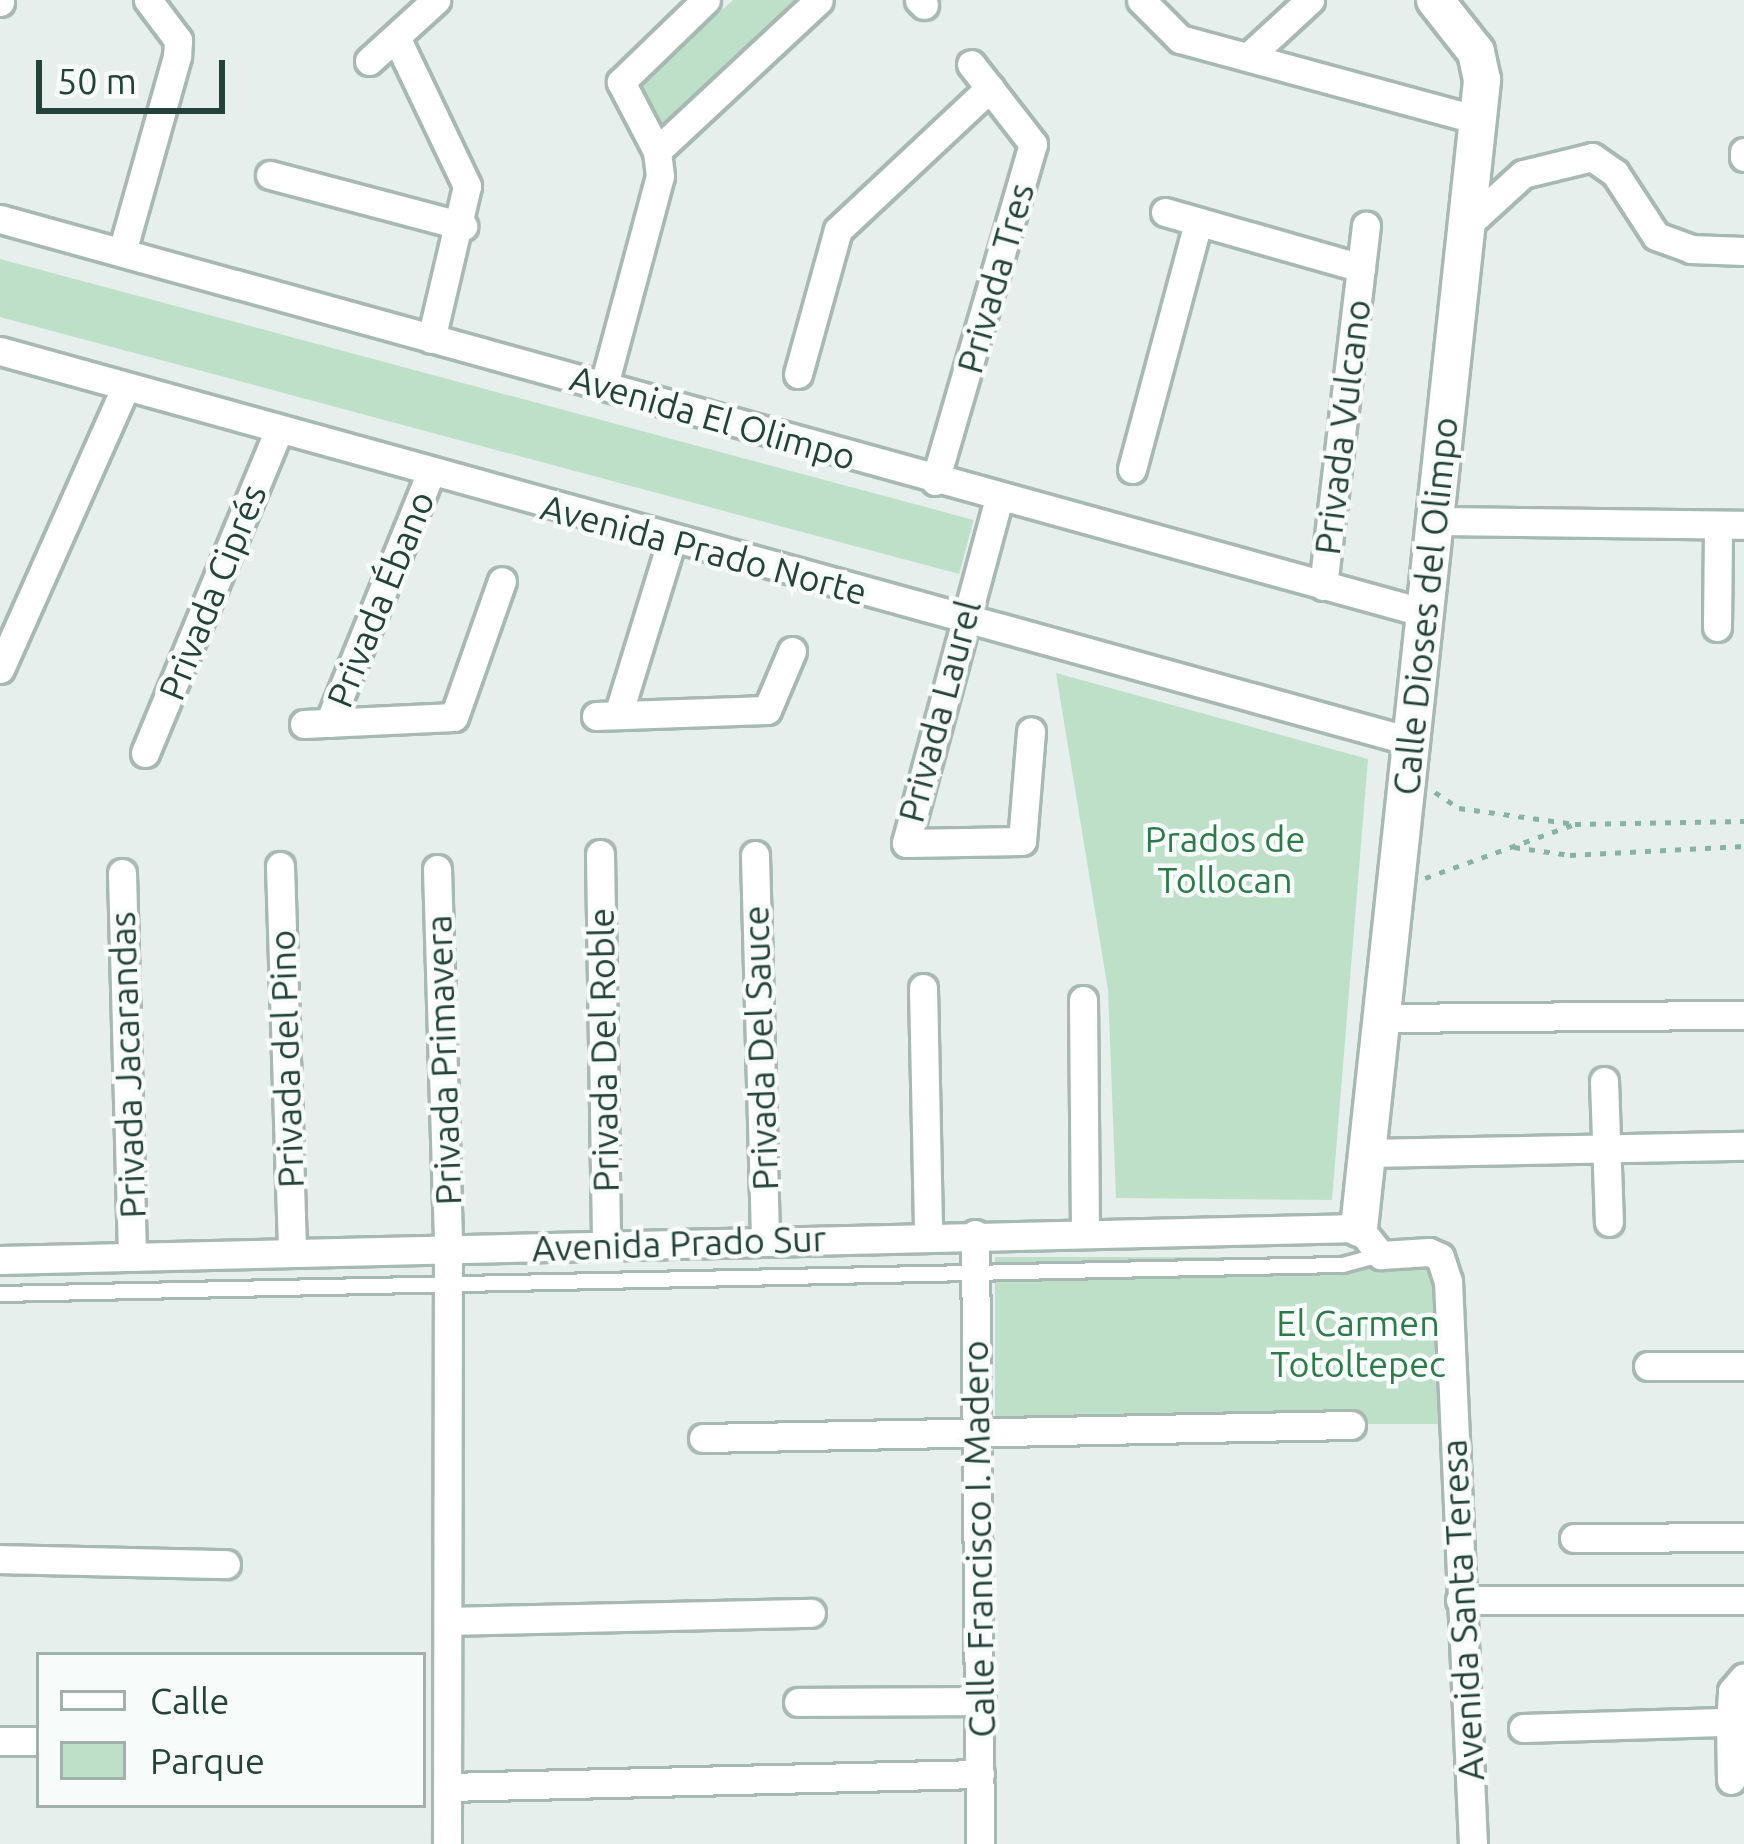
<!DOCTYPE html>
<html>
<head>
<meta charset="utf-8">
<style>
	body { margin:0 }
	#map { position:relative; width:1744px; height:1844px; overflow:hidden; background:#e6efeb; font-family:Ubuntu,sans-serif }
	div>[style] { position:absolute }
	.green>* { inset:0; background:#bfe0c8; transform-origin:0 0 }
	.path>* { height:4.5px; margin-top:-2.25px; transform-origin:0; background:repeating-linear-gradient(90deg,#86b3a5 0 6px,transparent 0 15px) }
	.roads { filter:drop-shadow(3px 0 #a8b8b2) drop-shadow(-3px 0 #a8b8b2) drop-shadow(0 3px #a8b8b2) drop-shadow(0 -3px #a8b8b2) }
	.lane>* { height:14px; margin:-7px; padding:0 7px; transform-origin:7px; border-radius:7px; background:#fff }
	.street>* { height:27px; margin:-13.5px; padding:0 13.5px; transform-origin:13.5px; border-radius:13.5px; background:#fff }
	.secondary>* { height:36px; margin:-18px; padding:0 18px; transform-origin:18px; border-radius:18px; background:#fff }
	span { translate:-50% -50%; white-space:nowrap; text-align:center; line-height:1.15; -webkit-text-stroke:9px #f7fbf9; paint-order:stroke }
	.street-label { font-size:36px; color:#24423a }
	.park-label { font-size:36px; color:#2d7a4b }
	.legend { position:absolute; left:36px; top:1652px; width:390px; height:156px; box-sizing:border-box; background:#f7fbf9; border:3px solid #a3b1ad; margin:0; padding:15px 21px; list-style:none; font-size:36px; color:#24423a }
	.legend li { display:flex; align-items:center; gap:24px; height:60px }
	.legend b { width:60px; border:3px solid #a3b1ad }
	.scale { position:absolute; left:36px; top:60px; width:189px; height:54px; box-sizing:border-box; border:6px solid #24423a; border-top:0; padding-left:15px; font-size:36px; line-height:42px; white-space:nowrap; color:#24423a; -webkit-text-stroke:9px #f7fbf9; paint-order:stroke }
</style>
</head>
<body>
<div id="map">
	<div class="green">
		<div style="clip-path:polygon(733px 0,800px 0,659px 133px,635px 88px)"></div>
		<div style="left:0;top:259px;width:1008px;height:56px;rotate:15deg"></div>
		<div style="clip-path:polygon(1056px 673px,1368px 759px,1332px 1200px,1116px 1198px,1108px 990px)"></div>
		<div style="left:1440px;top:1257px;width:167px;height:445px;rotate:90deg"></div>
	</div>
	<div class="path">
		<div style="left:1435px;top:792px;width:29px;rotate:34deg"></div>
		<div style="left:1459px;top:808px;width:117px;rotate:7.9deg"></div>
		<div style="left:1575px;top:824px;width:169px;rotate:-1deg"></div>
		<div style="left:1514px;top:847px;width:57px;rotate:8.1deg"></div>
		<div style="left:1570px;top:855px;width:174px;rotate:-3deg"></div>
		<div style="left:1425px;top:878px;width:156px;rotate:-19.8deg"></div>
	</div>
	<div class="roads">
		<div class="lane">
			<div style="left:0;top:1294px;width:1343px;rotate:-1.24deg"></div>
			<div style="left:1343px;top:1265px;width:39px;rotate:-15deg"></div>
		</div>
		<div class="street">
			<div style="left:919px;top:0;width:7px;rotate:45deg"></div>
			<div style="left:1141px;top:0;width:55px;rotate:45deg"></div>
			<div style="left:1180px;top:39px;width:310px;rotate:15.2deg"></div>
			<div style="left:0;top:2px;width:2px;rotate:-90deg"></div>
			<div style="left:396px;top:37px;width:165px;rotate:64.5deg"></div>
			<div style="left:467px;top:186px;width:157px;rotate:103.2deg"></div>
			<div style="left:1249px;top:56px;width:83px;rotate:-42.6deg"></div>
			<div style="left:369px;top:61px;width:91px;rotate:-42.3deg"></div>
			<div style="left:657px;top:151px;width:221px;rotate:-43deg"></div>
			<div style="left:1744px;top:152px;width:5px;rotate:90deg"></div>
			<div style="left:270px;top:175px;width:200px;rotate:14.8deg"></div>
			<div style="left:1165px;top:212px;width:204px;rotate:15.9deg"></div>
			<div style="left:0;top:219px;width:1479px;rotate:15.45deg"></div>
			<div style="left:1466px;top:226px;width:77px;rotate:-42.4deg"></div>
			<div style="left:1523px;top:174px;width:71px;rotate:-13.8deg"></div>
			<div style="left:1592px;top:157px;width:28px;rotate:35deg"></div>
			<div style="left:1615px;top:173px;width:75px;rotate:56.9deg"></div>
			<div style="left:1656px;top:236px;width:37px;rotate:20deg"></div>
			<div style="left:1691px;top:249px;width:53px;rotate:2.2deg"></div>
			<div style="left:122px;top:252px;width:204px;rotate:-74.3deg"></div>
			<div style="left:177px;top:56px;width:16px;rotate:-86deg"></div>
			<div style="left:178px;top:40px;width:50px;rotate:-126.9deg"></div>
			<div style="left:0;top:351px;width:1463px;rotate:15.46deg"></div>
			<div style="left:798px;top:374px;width:149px;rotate:-74.5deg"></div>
			<div style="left:838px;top:230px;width:208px;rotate:-43.1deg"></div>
			<div style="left:604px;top:385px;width:216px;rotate:-75deg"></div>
			<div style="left:660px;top:176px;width:25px;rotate:-97deg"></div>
			<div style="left:657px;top:151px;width:78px;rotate:-117.6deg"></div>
			<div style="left:621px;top:82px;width:118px;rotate:-44deg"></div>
			<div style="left:1132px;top:469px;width:256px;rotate:-75deg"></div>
			<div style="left:935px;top:481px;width:351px;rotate:-73.8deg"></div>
			<div style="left:1033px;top:144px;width:101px;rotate:-127.8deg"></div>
			<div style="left:999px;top:498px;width:357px;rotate:105.1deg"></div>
			<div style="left:906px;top:843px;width:116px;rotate:-1deg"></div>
			<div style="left:1022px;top:841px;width:110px;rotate:-85.3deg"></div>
			<div style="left:1435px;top:521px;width:309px;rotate:0.7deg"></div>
			<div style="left:1323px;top:586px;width:363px;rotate:-83.2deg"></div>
			<div style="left:1717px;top:627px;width:102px;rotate:-89.4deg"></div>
			<div style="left:0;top:669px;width:308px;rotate:-66deg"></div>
			<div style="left:618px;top:715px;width:183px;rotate:-72.9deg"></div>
			<div style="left:596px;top:716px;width:171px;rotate:-2deg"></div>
			<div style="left:767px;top:710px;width:64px;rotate:-67deg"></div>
			<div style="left:329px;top:723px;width:269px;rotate:-67.9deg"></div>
			<div style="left:304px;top:724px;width:150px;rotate:-2.7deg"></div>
			<div style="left:454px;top:717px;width:144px;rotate:-70.6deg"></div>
			<div style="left:145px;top:753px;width:347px;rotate:-67.5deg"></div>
			<div style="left:600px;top:854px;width:391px;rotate:89.1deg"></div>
			<div style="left:755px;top:855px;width:385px;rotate:88.5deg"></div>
			<div style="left:280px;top:866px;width:387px;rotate:88.2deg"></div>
			<div style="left:437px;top:869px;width:381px;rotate:88.3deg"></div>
			<div style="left:448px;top:1250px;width:594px;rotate:90.1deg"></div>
			<div style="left:122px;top:873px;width:384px;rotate:88.5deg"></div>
			<div style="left:923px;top:988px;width:247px;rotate:88.8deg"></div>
			<div style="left:1083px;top:1000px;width:230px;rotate:89.5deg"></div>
			<div style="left:1383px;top:1018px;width:361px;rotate:-0.5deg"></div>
			<div style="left:1604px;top:1081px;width:141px;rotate:88deg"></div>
			<div style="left:1368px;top:1153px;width:376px;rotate:-1.1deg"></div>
			<div style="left:975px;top:1234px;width:610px;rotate:89.53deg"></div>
			<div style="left:0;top:1260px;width:1359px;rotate:-1.35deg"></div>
			<div style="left:1359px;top:1228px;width:35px;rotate:51deg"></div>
			<div style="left:1381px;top:1255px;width:48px;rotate:-3.6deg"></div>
			<div style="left:1429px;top:1252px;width:12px;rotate:24deg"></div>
			<div style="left:1440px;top:1257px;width:25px;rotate:72deg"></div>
			<div style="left:1448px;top:1281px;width:564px;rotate:87.46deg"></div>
			<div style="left:1648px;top:1366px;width:96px"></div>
			<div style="left:703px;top:1438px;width:648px;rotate:-1.15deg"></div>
			<div style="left:1574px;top:1538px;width:170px;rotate:-0.3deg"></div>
			<div style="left:0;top:1559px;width:226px;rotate:1.3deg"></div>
			<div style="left:1460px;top:1600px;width:284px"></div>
			<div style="left:448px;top:1621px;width:363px;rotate:-1.3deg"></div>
			<div style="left:798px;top:1702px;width:183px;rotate:-0.3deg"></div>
			<div style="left:1730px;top:1722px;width:58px;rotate:89deg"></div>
			<div style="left:1523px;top:1728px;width:207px;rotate:-1.7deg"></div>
			<div style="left:1730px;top:1722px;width:31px;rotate:-86deg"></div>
			<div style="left:1732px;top:1691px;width:18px;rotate:-49deg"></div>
			<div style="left:0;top:1741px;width:39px"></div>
			<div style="left:447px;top:1787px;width:533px;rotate:-1.4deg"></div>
		</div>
		<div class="secondary">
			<div style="left:1359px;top:1228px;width:1155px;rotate:-83.88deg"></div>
			<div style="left:1482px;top:80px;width:29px;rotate:-102deg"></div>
			<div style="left:1476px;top:52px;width:66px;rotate:-128.3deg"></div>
		</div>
	</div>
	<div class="street-label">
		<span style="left:995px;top:278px;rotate:-74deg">Privada Tres</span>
		<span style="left:713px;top:417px;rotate:16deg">Avenida El Olimpo</span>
		<span style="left:1342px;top:427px;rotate:-83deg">Privada Vulcano</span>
		<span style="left:704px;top:549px;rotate:15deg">Avenida Prado Norte</span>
		<span style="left:212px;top:592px;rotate:-68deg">Privada Ciprés</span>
		<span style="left:380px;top:599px;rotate:-68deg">Privada Ébano</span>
		<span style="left:1425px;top:606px;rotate:-84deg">Calle Dioses del Olimpo</span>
		<span style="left:939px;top:711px;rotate:-75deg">Privada Laurel</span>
		<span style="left:760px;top:1048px;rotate:-92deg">Privada Del Sauce</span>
		<span style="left:603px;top:1050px;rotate:-91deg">Privada Del Roble</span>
		<span style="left:286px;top:1059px;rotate:-92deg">Privada del Pino</span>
		<span style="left:443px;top:1060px;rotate:-92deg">Privada Primavera</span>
		<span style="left:127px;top:1065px;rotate:-92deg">Privada Jacarandas</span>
		<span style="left:679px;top:1243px;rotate:-2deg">Avenida Prado Sur</span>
		<span style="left:978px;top:1539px;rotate:-91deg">Calle Francisco I. Madero</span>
		<span style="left:1462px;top:1610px;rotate:-93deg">Avenida Santa Teresa</span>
	</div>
	<div class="park-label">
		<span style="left:1225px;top:859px">Prados de<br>Tollocan</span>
		<span style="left:1358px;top:1343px">El Carmen<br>Totoltepec</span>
	</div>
	<ul class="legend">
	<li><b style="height:15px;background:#fff"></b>Calle</li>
	<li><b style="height:33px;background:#bfe0c8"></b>Parque</li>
	</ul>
	<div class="scale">50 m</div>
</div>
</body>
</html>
